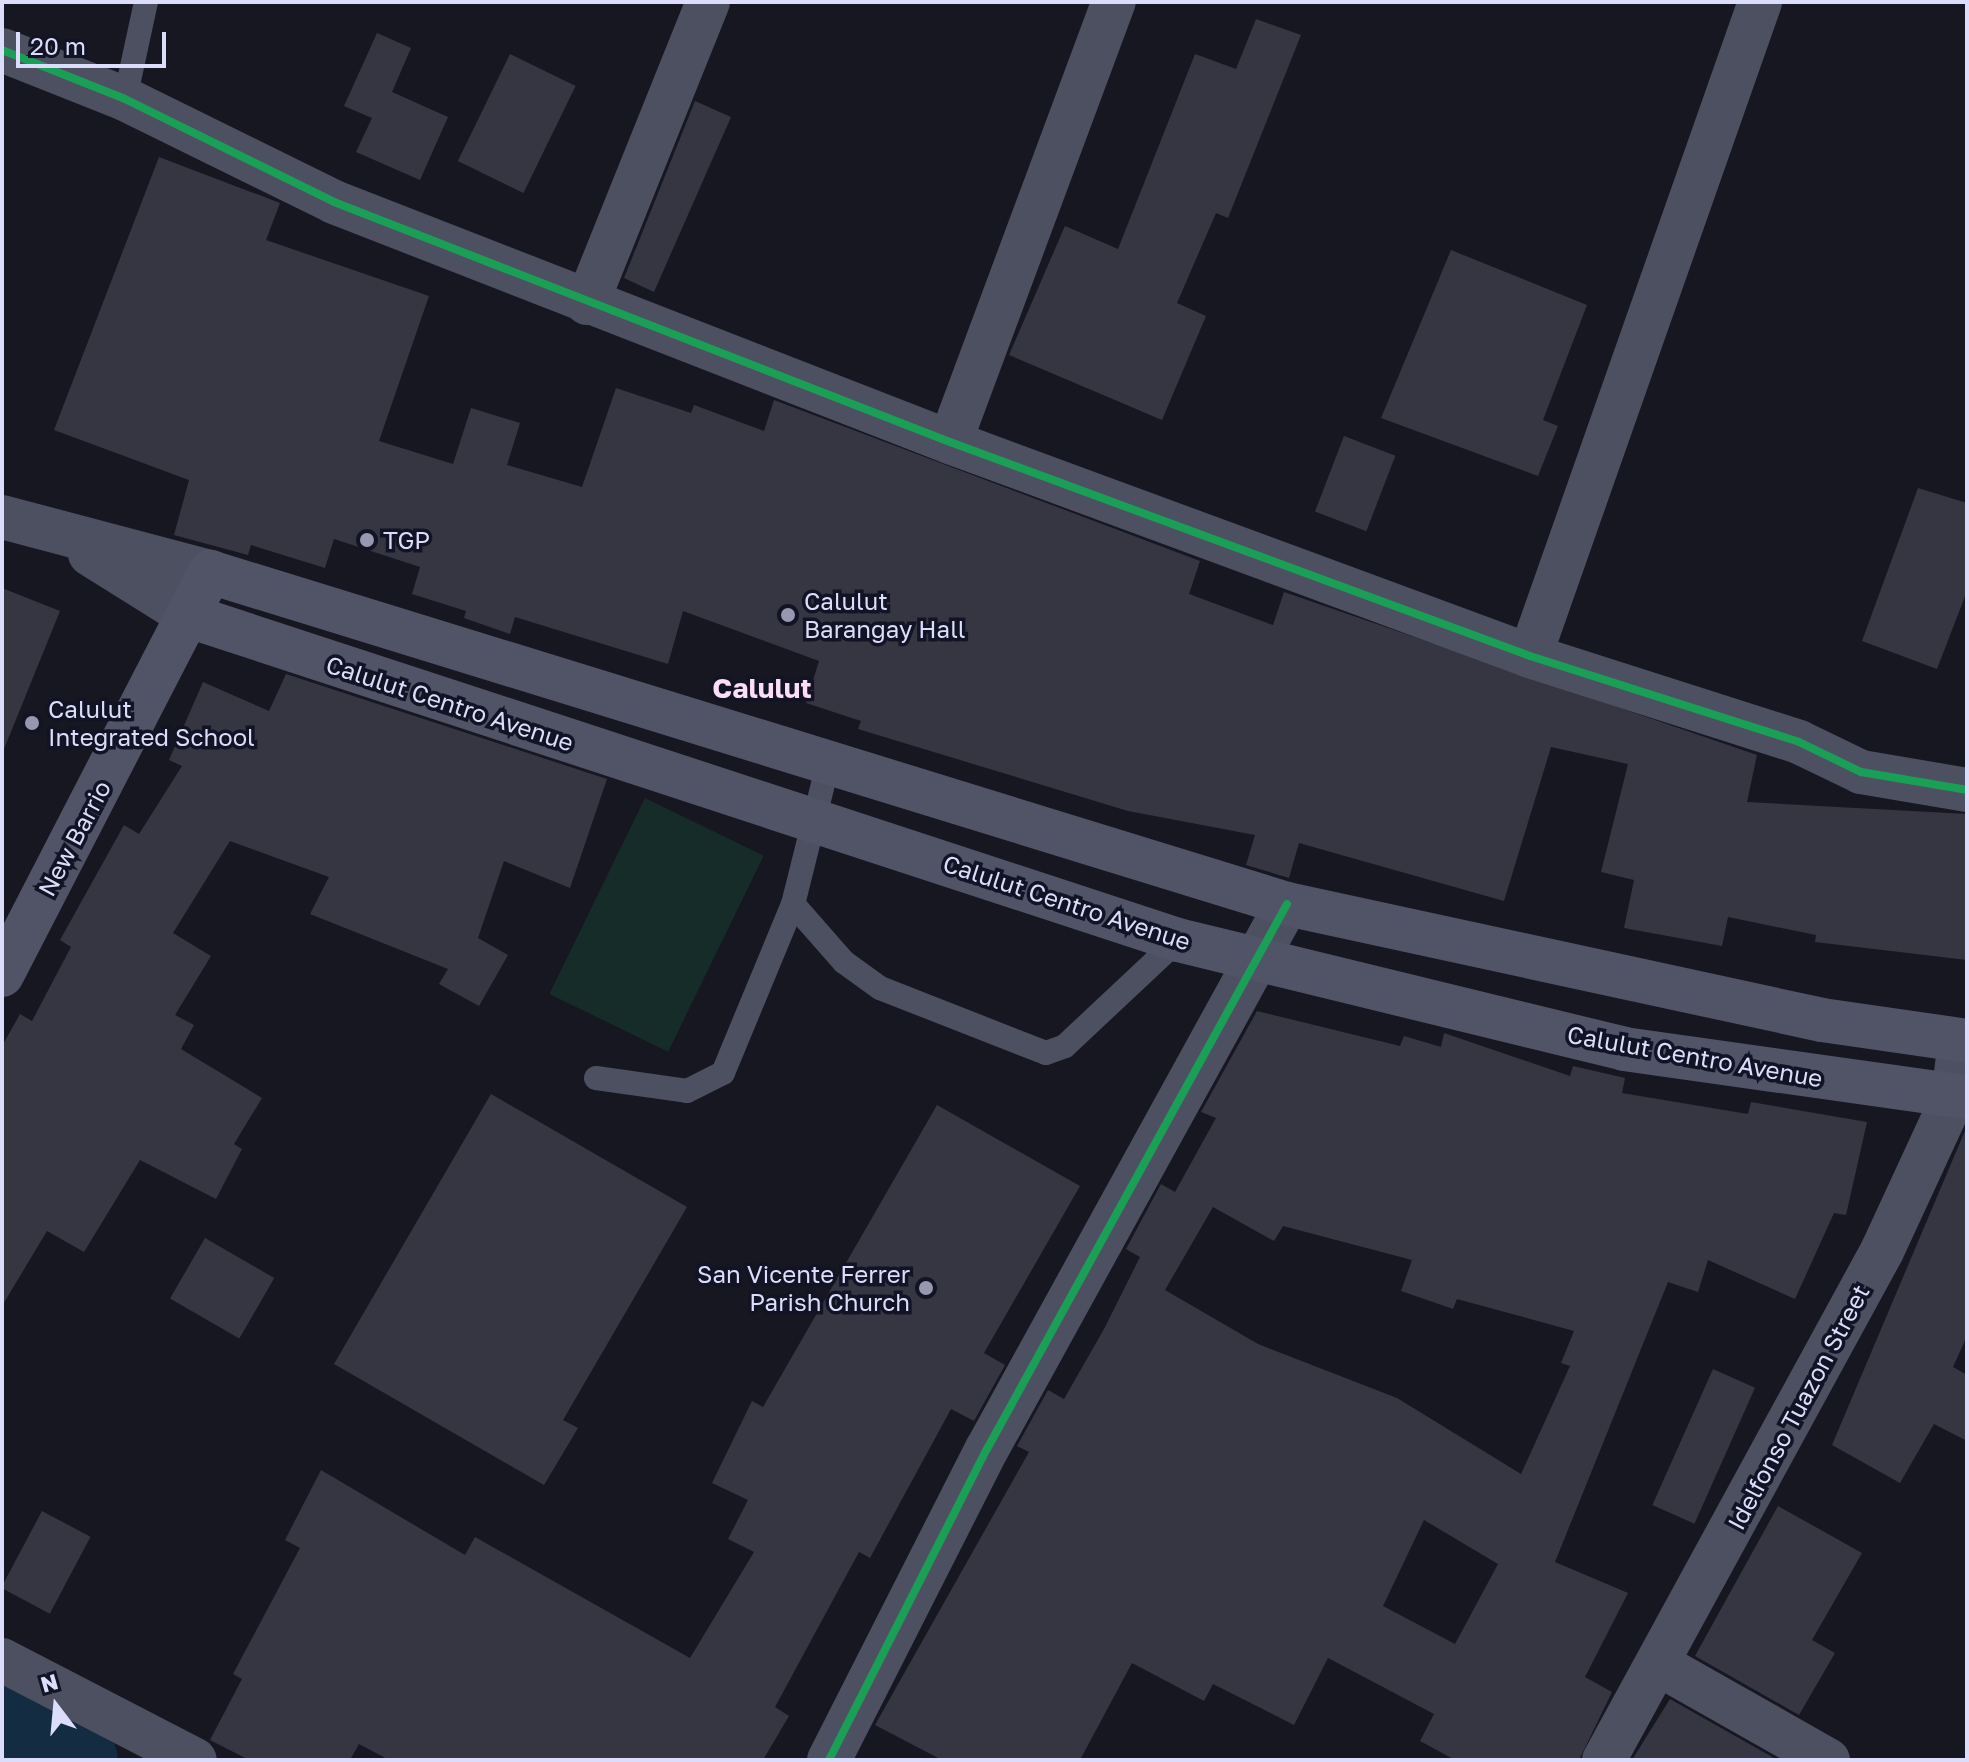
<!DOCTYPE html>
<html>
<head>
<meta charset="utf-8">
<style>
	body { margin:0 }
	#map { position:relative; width:1969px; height:1762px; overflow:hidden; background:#171722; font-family:"Golos Text",sans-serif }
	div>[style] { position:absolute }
	.green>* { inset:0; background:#162c29; transform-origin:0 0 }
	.river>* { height:90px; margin:-45px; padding:0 45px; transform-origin:45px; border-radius:45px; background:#132c41 }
	.building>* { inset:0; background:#363643; transform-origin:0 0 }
	.service>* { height:24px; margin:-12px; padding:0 12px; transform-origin:12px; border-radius:12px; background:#4d5061 }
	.minor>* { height:44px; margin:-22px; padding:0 22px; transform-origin:22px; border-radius:22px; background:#4d5061 }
	.tertiary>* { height:44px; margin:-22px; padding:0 22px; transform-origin:22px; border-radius:22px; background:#4d5061 }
	.secondary>* { height:44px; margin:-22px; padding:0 22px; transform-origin:22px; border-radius:22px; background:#515367 }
	.cycleway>* { height:8px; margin:-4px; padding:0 4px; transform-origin:4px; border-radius:4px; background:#1a9f57 }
	.dots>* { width:22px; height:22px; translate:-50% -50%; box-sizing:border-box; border:4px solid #131326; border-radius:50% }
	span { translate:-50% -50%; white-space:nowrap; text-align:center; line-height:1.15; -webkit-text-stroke:7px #131326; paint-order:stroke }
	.poi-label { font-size:24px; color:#dcddfb }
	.left { translate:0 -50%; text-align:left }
	.right { translate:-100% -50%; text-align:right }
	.street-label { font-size:24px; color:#dcddfb }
	.quarter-label { font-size:28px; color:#fbddf6; font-weight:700 }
	.frame { position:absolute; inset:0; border:4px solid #dcddfb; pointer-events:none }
	.north { position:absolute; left:16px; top:1666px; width:80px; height:80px; -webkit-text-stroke:6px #131326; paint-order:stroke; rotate:344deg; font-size:22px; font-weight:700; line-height:32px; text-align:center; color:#dcddfb }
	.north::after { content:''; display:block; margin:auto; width:28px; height:36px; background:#dcddfb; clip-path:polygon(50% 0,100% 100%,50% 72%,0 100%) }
	.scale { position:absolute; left:16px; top:32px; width:150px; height:36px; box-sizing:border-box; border:4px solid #dcddfb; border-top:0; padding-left:10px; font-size:24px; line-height:28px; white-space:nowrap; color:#dcddfb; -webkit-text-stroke:6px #131326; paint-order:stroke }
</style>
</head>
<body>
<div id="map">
	<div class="green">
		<div style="left:645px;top:798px;width:132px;height:218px;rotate:26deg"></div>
	</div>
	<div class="river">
		<div style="left:2px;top:1718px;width:82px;rotate:30.6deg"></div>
	</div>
	<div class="building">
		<div style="clip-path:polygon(1256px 19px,1301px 35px,1228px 218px,1216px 213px,1177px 303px,1206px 316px,1162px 420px,1009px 355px,1065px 226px,1118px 249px,1195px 54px,1236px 69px)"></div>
		<div style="clip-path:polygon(377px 33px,411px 48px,392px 92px,448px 117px,420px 180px,356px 152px,372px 118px,344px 106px)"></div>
		<div style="left:510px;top:54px;width:73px;height:119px;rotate:26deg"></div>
		<div style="clip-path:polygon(695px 101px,731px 117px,654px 292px,624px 278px)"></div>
		<div style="clip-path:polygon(159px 157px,280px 203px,266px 240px,429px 296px,379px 441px,453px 464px,471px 408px,520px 423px,507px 465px,582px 487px,616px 388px,691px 413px,694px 405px,764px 431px,774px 400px,1200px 561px,1189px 594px,1273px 625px,1284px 592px,1757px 755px,1747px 802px,1967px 814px,1967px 960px,1815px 942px,1816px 935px,1728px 917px,1722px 946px,1624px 928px,1634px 880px,1601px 872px,1628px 764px,1551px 747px,1504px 901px,1299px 843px,1289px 878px,1246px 865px,1255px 835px,1128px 811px,858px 729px,861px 721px,806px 703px,819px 661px,683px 611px,668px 664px,515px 617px,510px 634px,464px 618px,466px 611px,412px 594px,420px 567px,334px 539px,325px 568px,251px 545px,248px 555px,174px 535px,189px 480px,54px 430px)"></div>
		<div style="clip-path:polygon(1451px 250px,1587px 305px,1543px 420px,1558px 426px,1538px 476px,1381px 418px)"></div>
		<div style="left:1344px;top:436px;width:55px;height:81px;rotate:21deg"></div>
		<div style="clip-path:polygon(1918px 488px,1967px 503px,1967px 591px,1937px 669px,1862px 641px)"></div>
		<div style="clip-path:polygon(2px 588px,60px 611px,4px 749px,2px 748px)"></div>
		<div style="clip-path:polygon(286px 674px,607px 779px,570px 888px,504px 861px,478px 938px,508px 955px,479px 1006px,439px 984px,448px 969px,310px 914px,329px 877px,230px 841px,173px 933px,211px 956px,175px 1015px,194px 1025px,181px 1049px,262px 1098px,234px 1144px,242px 1149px,216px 1199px,140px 1160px,84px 1252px,47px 1231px,2px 1306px,2px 1046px,20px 1014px,32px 1021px,71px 947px,60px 940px,124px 825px,139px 834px,182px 766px,169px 760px,203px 682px,269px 711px)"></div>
		<div style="clip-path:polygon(evenodd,1257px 1011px,1400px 1046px,1404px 1036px,1441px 1047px,1444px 1033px,1570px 1076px,1573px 1066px,1625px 1078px,1622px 1093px,1748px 1114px,1751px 1102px,1867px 1122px,1846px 1215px,1834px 1213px,1795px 1299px,1708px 1260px,1698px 1292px,1668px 1282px,1555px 1562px,1628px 1593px,1585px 1677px,1612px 1692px,1579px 1760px,1455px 1760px,1420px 1741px,1434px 1714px,1328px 1658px,1294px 1725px,1213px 1684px,1204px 1701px,1132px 1663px,1080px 1760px,942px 1760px,875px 1725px,1029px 1452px,1017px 1446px,1048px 1390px,1064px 1399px,1104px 1329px,1140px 1257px,1126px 1249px,1161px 1184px,1175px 1192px,1216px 1118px,1201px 1112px,1257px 1011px,1213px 1207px,1274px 1241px,1283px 1226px,1412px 1260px,1401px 1291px,1453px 1309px,1457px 1299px,1574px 1331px,1561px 1363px,1570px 1366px,1521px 1474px,1397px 1398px,1258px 1344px,1165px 1290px,1213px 1207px,1257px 1011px,1424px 1520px,1498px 1564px,1455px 1644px,1383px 1606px,1424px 1520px)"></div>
		<div style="clip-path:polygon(491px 1094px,687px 1207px,563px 1420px,578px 1428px,544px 1485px,334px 1364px)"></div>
		<div style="clip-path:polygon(937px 1105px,1080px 1186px,984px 1353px,1005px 1365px,974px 1421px,951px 1409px,870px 1558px,859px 1552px,775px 1707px,789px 1716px,763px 1760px,389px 1760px,359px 1744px,350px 1760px,249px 1760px,210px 1740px,242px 1679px,233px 1674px,300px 1548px,285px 1540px,321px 1470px,465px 1555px,475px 1537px,690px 1658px,754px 1552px,728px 1539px,748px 1500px,712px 1483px,752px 1401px,763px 1407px)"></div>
		<div style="clip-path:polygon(1967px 1126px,1967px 1336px,1953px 1367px,1967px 1375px,1967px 1441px,1934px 1424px,1900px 1483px,1832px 1445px)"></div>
		<div style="left:205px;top:1238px;width:80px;height:70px;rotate:30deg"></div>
		<div style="left:1713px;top:1369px;width:46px;height:149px;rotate:24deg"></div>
		<div style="clip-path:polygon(1778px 1506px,1862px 1553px,1812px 1640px,1835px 1653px,1799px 1715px,1695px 1656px)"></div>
		<div style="left:42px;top:1511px;width:55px;height:87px;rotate:28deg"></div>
		<div style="clip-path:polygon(1670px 1699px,1774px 1758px,1773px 1760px,1632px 1760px)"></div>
	</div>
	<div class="service">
		<div style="left:125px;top:99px;width:99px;rotate:-77.8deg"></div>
		<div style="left:828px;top:764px;width:144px;rotate:104deg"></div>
		<div style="left:793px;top:904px;width:77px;rotate:48.7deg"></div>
		<div style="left:844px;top:962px;width:44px;rotate:35.8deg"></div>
		<div style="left:880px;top:988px;width:178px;rotate:21.4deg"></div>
		<div style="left:1046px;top:1053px;width:20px;rotate:-20deg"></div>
		<div style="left:1065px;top:1046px;width:155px;rotate:-43.2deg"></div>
		<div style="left:596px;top:1078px;width:92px;rotate:8.1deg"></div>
		<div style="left:687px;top:1091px;width:40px;rotate:-26.6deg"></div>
		<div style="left:723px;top:1073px;width:183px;rotate:-67.5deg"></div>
	</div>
	<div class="minor">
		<div style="left:2px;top:50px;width:132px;rotate:21.7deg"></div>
		<div style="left:125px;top:99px;width:233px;rotate:26.2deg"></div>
		<div style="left:334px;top:202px;width:661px;rotate:21.29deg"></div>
		<div style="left:950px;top:442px;width:618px;rotate:20.25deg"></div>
		<div style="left:1530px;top:656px;width:282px;rotate:17.7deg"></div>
		<div style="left:1799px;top:742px;width:69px;rotate:25.8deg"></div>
		<div style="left:1861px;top:772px;width:108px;rotate:9.6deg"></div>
		<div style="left:587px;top:303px;width:324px;rotate:-68.1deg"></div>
		<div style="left:950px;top:442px;width:470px;rotate:-69.6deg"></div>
		<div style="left:1530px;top:656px;width:693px;rotate:-70.62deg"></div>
		<div style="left:2px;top:1660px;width:217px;rotate:27.4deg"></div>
		<div style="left:1660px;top:1665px;width:193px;rotate:29.5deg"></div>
		<div style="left:829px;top:1760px;width:349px;rotate:-63.1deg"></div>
		<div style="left:987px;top:1449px;width:622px;rotate:-61.17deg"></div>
		<div style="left:1604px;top:1760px;width:580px;rotate:-61.36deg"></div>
		<div style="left:1882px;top:1251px;width:170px;rotate:-65.2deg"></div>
		<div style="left:1953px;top:1097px;width:56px;rotate:-82.9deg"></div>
	</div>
	<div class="tertiary">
		<div style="left:2px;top:517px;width:215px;rotate:14.8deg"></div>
		<div style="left:90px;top:554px;width:117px;rotate:32.1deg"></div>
	</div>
	<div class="secondary">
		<div style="left:189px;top:616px;width:1041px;rotate:18.14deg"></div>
		<div style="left:1178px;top:940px;width:459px;rotate:13.7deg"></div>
		<div style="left:1624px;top:1049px;width:346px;rotate:8deg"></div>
		<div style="left:2px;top:975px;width:454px;rotate:-62.7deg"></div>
		<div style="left:210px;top:572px;width:1127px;rotate:17.13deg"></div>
		<div style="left:1287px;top:904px;width:547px;rotate:12.23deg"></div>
		<div style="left:1822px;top:1020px;width:147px;rotate:8.2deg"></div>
	</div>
	<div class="cycleway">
		<div style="left:2px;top:50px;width:132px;rotate:21.7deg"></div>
		<div style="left:125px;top:99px;width:233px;rotate:26.2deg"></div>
		<div style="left:334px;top:202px;width:661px;rotate:21.29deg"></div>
		<div style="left:950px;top:442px;width:618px;rotate:20.25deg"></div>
		<div style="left:1530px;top:656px;width:282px;rotate:17.7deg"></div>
		<div style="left:1799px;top:742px;width:69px;rotate:25.8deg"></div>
		<div style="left:1861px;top:772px;width:108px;rotate:9.6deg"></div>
		<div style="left:829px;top:1760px;width:349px;rotate:-63.1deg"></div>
		<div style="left:987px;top:1449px;width:622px;rotate:-61.17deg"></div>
	</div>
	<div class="dots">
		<div style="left:367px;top:540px;background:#9798af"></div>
		<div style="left:788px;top:615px;background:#9798af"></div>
		<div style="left:32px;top:723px;background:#9798af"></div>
		<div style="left:926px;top:1288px;background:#9798af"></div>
	</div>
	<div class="poi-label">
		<span class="left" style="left:383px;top:540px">TGP</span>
		<span class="left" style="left:804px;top:615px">Calulut<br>Barangay Hall</span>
		<span class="left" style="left:48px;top:723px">Calulut<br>Integrated School</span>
		<span class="right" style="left:910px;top:1288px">San Vicente Ferrer<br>Parish Church</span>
	</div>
	<div class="street-label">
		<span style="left:450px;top:703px;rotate:18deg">Calulut Centro Avenue</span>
		<span style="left:74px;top:838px;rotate:-62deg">New Barrio</span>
		<span style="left:1067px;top:902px;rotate:18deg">Calulut Centro Avenue</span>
		<span style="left:1695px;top:1056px;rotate:10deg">Calulut Centro Avenue</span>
		<span style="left:1798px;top:1407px;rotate:-62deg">Idelfonso Tuazon Street</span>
	</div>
	<div class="quarter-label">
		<span style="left:762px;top:688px">Calulut</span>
	</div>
	<div class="frame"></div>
	<div class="north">N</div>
	<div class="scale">20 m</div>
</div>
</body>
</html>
